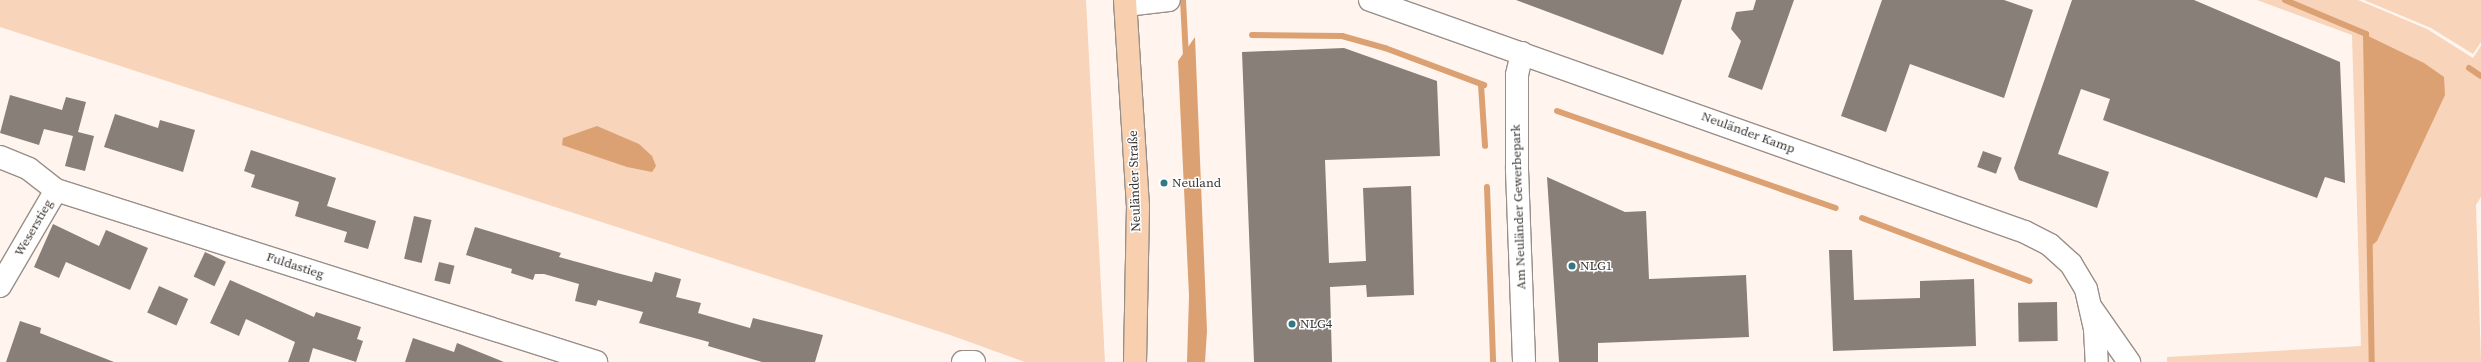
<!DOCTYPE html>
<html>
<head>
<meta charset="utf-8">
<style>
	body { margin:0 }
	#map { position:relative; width:2481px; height:362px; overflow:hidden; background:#fff5ee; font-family:"Source Serif 4",serif }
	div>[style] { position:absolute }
	.green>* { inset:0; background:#f8d4ba }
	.water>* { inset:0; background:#dca173 }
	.stream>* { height:6px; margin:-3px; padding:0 3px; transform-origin:3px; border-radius:3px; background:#dca173 }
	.building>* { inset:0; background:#887f78; transform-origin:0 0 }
	.roads { filter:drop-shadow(1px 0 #998f89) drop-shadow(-1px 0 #998f89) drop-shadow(0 1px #998f89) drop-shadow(0 -1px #998f89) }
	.minor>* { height:22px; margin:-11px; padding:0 11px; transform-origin:11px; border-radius:11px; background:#fff }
	.major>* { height:22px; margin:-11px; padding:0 11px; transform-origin:11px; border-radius:11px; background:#f8d0b0 }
	.dots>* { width:11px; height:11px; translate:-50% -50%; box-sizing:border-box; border:2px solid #fff; border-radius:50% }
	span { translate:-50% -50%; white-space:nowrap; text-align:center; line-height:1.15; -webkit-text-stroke:3px #fff; paint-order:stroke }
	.street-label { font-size:13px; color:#383432 }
	.poi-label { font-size:13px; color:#383432 }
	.left { translate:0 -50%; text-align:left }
</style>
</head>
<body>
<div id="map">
	<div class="green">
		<div style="clip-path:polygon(0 0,1086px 0,1105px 362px,1025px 362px,950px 335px,0 27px)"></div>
		<div style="clip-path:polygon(2257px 0,2358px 0,2427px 29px,2473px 58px,2481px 46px,2481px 197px,2476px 205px,2481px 362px,2167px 362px,2167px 357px,2361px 346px,2352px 35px)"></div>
		<div style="clip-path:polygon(2364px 0,2481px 0,2481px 42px,2473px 54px,2431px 28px)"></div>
	</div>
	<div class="water">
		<div style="clip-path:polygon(2366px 35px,2424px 63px,2444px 77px,2445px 95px,2377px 241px,2371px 246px)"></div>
		<div style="clip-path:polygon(1195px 37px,1207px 331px,1205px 362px,1187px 362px,1189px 296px,1178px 61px)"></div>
		<div style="clip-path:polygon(597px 126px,639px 144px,652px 156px,656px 166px,652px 172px,627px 167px,562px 145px,563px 138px)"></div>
	</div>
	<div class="stream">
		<div style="left:1183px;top:0;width:58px;rotate:87deg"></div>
		<div style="left:2285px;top:0;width:88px;rotate:22.8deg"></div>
		<div style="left:2366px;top:34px;width:328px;rotate:89deg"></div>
		<div style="left:1252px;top:35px;width:90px;rotate:0.6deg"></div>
		<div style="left:1342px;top:36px;width:45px;rotate:15.6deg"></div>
		<div style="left:1385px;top:48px;width:106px;rotate:20.5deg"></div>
		<div style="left:2469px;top:68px;width:14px;rotate:34deg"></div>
		<div style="left:1481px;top:85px;width:61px;rotate:86.2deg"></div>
		<div style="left:1557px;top:111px;width:295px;rotate:19.2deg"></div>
		<div style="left:1487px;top:187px;width:175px;rotate:88deg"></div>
		<div style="left:1862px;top:218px;width:179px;rotate:20.6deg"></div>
	</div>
	<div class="building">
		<div style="clip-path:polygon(1516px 0,1682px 0,1663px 55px)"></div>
		<div style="clip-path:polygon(1756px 0,1794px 0,1762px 90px,1728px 77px,1741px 41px,1731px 29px,1736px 12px,1753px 10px)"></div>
		<div style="clip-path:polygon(1882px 0,2004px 0,2033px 10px,2004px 98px,1910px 64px,1886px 132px,1841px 116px)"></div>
		<div style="clip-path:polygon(2072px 0,2194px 0,2340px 62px,2345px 183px,2325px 177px,2317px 198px,2103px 120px,2110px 99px,2081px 89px,2058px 154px,2109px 172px,2097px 208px,2019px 180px,2014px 168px)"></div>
		<div style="clip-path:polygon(1344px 48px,1437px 81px,1440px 156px,1325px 160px,1329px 263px,1366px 261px,1363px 188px,1411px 186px,1414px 295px,1367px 297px,1366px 285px,1330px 287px,1332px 362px,1254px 362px,1242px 52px)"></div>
		<div style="clip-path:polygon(10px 95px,62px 110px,66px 97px,86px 102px,78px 132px,94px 136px,85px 171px,65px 166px,73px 136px,44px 129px,39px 145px,0 133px)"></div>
		<div style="clip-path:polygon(115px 114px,158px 128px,160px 120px,195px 130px,183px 172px,104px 147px)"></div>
		<div style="clip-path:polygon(251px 150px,336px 178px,327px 206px,376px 221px,368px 249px,344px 242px,347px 232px,295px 216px,299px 202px,251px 187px,255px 175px,244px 171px)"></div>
		<div style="left:1983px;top:151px;width:20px;height:17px;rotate:20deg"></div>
		<div style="clip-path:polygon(1547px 177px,1625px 212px,1646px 211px,1649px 279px,1746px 275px,1749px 337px,1598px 343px,1598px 362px,1559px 362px)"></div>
		<div style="left:414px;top:216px;width:18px;height:44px;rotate:13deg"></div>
		<div style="clip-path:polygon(53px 224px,99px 246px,106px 230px,148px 248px,130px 290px,66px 262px,59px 278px,34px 267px)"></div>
		<div style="clip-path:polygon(475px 227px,561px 253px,559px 257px,617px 273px,652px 282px,655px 272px,681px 279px,676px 297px,701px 303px,698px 313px,750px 328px,753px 318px,823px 335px,815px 362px,762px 362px,708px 346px,709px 342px,639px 323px,643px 312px,598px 300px,596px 306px,575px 301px,579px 284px,544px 274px,535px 274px,533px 280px,511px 273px,512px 269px,466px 255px)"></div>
		<div style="clip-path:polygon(1829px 250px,1852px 250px,1854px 300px,1920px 298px,1920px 281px,1974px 279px,1976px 346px,1833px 351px)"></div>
		<div style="left:205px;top:252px;width:23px;height:27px;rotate:25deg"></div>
		<div style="left:439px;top:262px;width:16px;height:19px;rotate:14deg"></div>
		<div style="clip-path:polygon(230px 280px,314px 317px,316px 312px,361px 327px,357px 339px,363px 341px,356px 362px,313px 348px,309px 362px,288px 362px,295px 342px,246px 319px,239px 336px,210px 323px)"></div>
		<div style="left:159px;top:286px;width:32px;height:29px;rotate:24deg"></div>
		<div style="left:2057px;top:302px;width:39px;height:39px;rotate:89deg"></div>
		<div style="clip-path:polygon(20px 321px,41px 328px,40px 333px,114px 362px,6px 362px)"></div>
		<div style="clip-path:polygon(413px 338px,454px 352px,457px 343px,504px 362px,405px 362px)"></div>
	</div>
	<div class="roads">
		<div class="minor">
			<div style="left:1370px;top:0;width:695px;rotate:19.5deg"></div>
			<div style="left:2025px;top:232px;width:28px;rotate:27deg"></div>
			<div style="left:2050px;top:245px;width:28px;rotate:42deg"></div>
			<div style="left:2071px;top:264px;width:29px;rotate:59deg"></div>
			<div style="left:2086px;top:289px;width:41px;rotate:77.3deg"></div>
			<div style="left:2095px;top:329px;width:33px;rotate:87deg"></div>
			<div style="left:1126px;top:5px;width:43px;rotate:-6.6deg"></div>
			<div style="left:1522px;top:53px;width:23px;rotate:103deg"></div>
			<div style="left:1517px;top:75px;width:95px;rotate:90deg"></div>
			<div style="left:1517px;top:170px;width:192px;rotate:87.9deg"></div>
			<div style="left:0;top:157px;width:31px;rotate:22deg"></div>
			<div style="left:29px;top:169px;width:34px;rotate:38deg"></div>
			<div style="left:56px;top:190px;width:567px;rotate:17.67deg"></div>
			<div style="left:0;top:286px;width:111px;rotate:-59.7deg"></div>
			<div style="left:2092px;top:309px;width:65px;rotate:55.1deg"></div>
			<div style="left:963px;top:362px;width:11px"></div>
		</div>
		<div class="major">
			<div style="left:1125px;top:0;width:206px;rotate:86.4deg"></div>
			<div style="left:1138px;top:206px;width:156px;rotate:91.1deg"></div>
		</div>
	</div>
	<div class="dots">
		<div style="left:1164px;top:183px;background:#327983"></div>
		<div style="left:1572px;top:266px;background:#327983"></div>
		<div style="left:1292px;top:324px;background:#327983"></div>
	</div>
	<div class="street-label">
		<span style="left:1748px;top:133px;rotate:20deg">Neuländer Kamp</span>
		<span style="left:1135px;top:181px;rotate:-92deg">Neuländer Straße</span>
		<span style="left:1519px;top:207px;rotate:-92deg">Am Neuländer Gewerbepark</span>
		<span style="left:34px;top:228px;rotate:-60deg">Weserstieg</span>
		<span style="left:295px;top:266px;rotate:18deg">Fuldastieg</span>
	</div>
	<div class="poi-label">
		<span class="left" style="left:1172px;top:183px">Neuland</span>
		<span class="left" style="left:1580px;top:266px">NLG1</span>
		<span class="left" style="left:1300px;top:324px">NLG4</span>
	</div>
</div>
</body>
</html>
